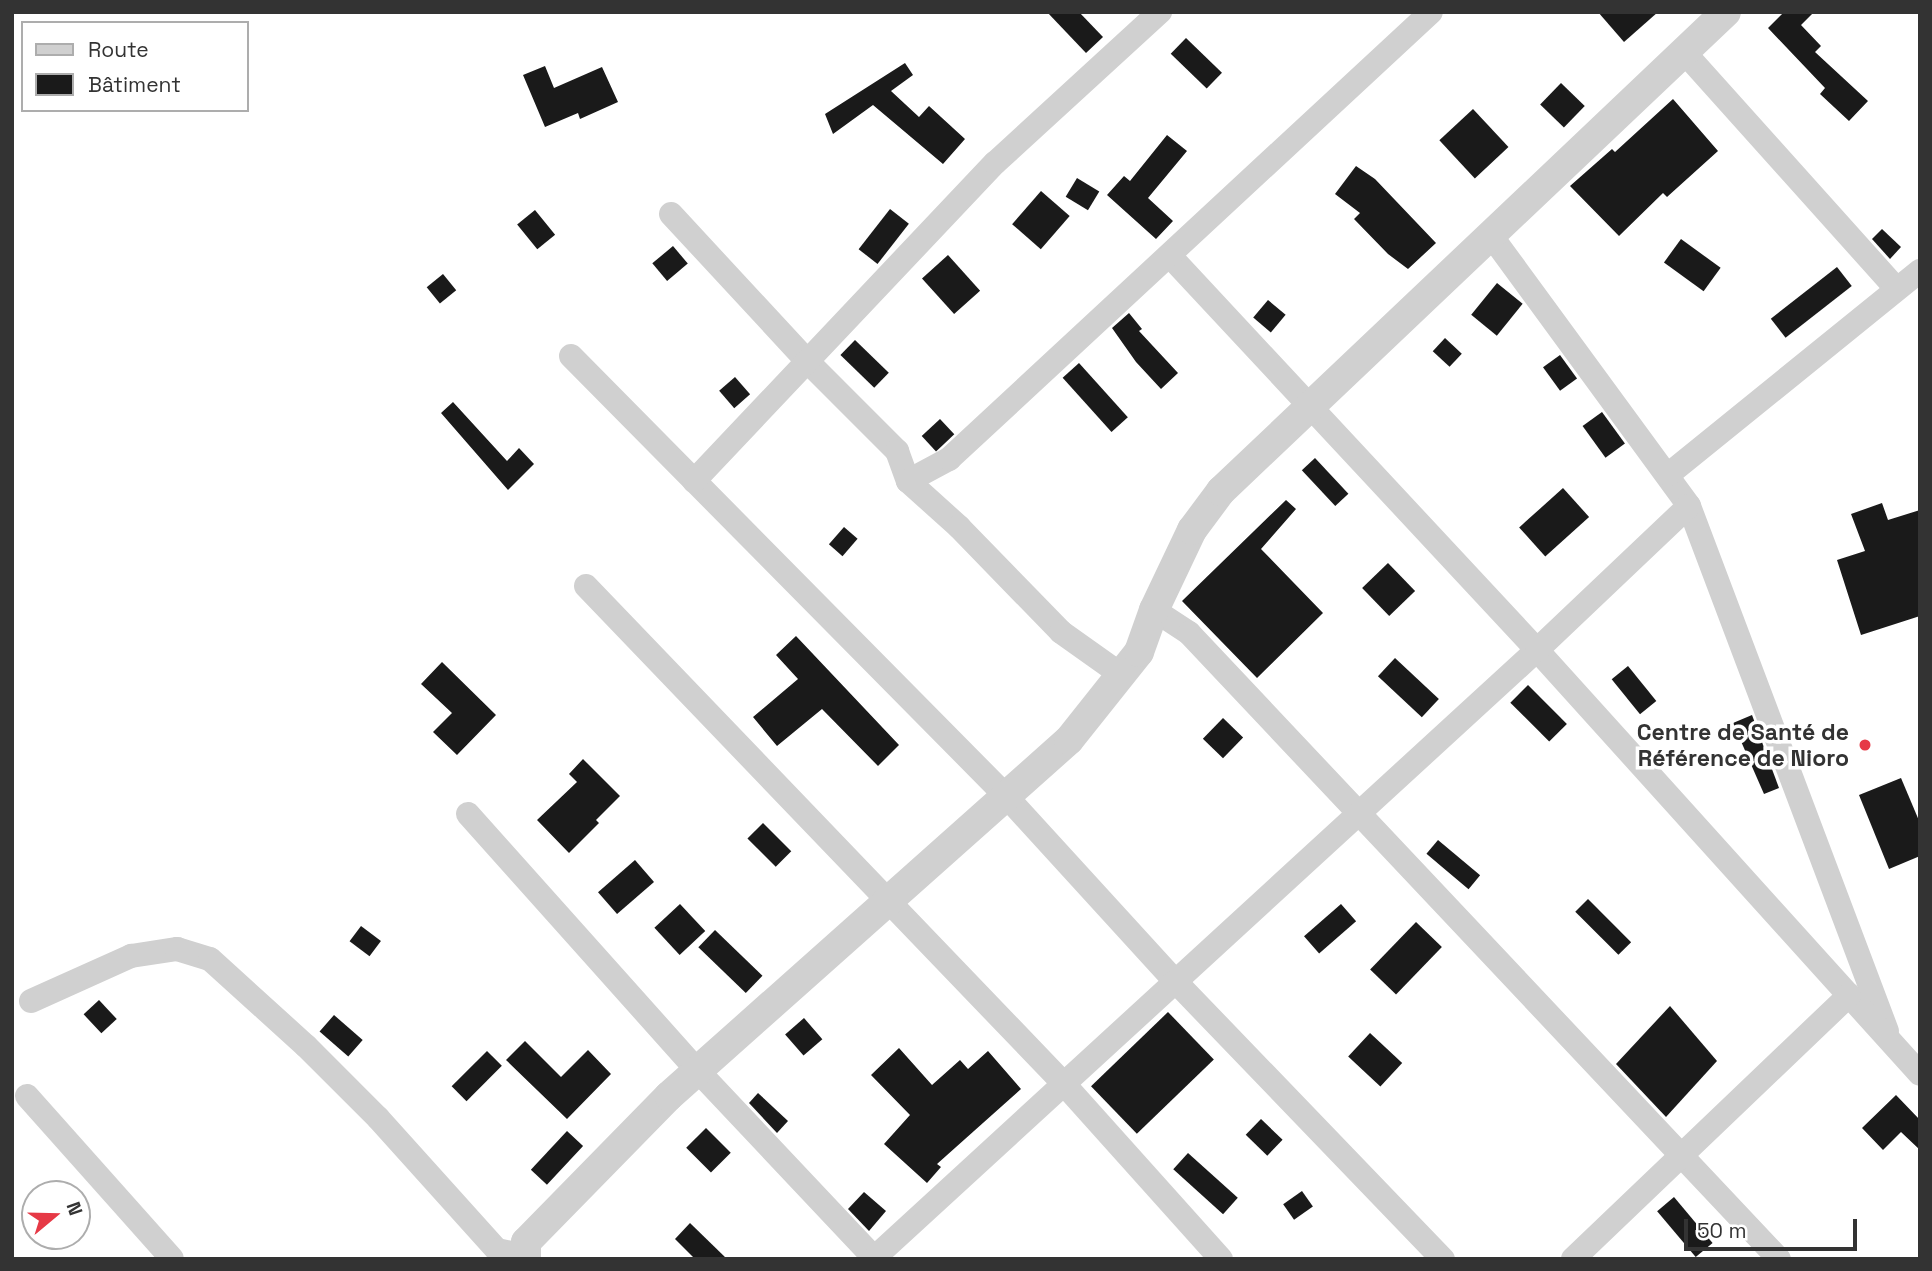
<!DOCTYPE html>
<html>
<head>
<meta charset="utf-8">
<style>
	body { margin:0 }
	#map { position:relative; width:1932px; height:1271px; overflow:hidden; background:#fff; font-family:"Space Grotesk",sans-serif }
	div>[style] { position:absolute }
	.building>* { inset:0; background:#1a1a1a; transform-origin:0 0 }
	.minor>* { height:24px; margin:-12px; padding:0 12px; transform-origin:12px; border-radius:12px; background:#d0d0d0 }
	.tertiary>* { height:30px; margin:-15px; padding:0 15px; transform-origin:15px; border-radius:15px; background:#d0d0d0 }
	.dots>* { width:19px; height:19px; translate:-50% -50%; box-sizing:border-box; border:4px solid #fff; border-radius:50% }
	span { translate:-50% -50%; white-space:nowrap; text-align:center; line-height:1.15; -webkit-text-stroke:7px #fff; paint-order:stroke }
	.poi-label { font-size:23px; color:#333; font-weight:700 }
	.right { translate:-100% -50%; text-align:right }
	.frame { position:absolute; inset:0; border:14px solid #333; pointer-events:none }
	.legend { position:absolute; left:21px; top:21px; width:228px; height:91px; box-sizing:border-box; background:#fff; border:2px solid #adadad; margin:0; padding:9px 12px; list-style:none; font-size:21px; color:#333 }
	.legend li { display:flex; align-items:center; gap:14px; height:35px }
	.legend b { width:35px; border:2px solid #adadad }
	.north { position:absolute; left:21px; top:1180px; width:70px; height:70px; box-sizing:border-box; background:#fff; border:2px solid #adadad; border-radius:50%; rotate:71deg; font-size:19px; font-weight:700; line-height:28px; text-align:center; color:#333 }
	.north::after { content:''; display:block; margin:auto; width:24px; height:32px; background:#e63946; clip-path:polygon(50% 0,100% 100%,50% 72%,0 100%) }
	.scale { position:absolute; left:1684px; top:1219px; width:173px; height:32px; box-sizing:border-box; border:4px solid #333; border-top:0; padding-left:9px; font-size:21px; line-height:24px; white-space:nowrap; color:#333; -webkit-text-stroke:5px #fff; paint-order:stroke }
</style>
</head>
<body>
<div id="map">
	<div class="building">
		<div style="clip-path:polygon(1047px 12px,1079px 12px,1103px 37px,1086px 53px)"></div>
		<div style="clip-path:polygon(1598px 12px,1658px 12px,1624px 42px)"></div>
		<div style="clip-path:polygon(1784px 12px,1814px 12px,1801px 25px,1821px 46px,1815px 52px,1868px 101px,1849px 121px,1820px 94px,1825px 88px,1768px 28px)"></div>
		<div style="left:1186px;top:38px;width:50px;height:22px;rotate:44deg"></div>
		<div style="clip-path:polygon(905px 63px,913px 75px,891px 91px,919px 117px,929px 106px,965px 139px,943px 164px,873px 105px,833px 134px,825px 114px)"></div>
		<div style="clip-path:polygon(545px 66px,554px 88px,602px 67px,618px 102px,580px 119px,578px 113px,545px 127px,523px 75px)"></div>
		<div style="left:1561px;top:83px;width:33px;height:30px;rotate:44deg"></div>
		<div style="clip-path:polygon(1673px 99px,1718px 151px,1667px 197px,1663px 193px,1619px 236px,1570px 186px,1612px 149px,1615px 152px)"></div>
		<div style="left:1473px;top:109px;width:52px;height:46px;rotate:47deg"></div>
		<div style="clip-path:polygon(1167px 135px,1187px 151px,1148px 198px,1173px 221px,1156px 239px,1107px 195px,1124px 176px,1130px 181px)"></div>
		<div style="clip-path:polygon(1356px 166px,1375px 179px,1436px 243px,1408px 269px,1388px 254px,1354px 219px,1360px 213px,1335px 194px)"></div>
		<div style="left:1077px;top:178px;width:26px;height:22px;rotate:31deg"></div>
		<div style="left:1041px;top:191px;width:38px;height:44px;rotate:41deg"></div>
		<div style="left:890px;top:209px;width:24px;height:51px;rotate:38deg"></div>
		<div style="left:535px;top:210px;width:32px;height:23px;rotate:51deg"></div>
		<div style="clip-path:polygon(1882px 229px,1901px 247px,1890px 259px,1872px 239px)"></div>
		<div style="left:1681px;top:239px;width:49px;height:29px;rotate:36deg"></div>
		<div style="left:673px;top:246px;width:23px;height:27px;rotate:50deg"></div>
		<div style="left:948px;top:255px;width:48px;height:35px;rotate:48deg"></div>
		<div style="left:1837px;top:267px;width:24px;height:84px;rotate:52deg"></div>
		<div style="left:443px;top:274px;width:21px;height:21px;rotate:51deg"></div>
		<div style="left:1497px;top:283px;width:33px;height:41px;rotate:39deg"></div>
		<div style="left:1268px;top:300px;width:23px;height:23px;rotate:40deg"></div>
		<div style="clip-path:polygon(1129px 313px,1142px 329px,1139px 331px,1178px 373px,1161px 389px,1136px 362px,1112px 328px)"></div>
		<div style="left:1445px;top:338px;width:23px;height:18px;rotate:43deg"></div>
		<div style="left:855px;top:340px;width:47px;height:21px;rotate:44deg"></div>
		<div style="left:1560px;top:355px;width:29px;height:21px;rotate:54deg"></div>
		<div style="left:1079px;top:363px;width:73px;height:22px;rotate:48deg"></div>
		<div style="left:735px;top:377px;width:23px;height:21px;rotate:49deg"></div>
		<div style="clip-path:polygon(453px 402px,507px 461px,519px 448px,534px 464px,508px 490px,441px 413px)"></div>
		<div style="left:1602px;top:412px;width:39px;height:24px;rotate:54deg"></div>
		<div style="left:940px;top:419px;width:21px;height:25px;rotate:47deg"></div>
		<div style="left:1315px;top:458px;width:49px;height:18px;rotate:47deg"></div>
		<div style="left:1563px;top:488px;width:39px;height:59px;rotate:48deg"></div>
		<div style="clip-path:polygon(1286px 500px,1296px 509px,1261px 549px,1323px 613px,1257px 678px,1182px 601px)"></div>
		<div style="clip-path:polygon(1882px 503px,1888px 520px,1920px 510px,1920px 616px,1861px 635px,1837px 560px,1865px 551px,1851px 514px)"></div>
		<div style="left:844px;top:527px;width:18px;height:23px;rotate:41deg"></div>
		<div style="left:1388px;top:563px;width:39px;height:36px;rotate:46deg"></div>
		<div style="clip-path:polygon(796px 636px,899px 745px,878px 766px,822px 709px,777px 746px,753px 717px,798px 679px,776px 655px)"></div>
		<div style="left:1395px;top:658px;width:60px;height:25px;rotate:43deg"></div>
		<div style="clip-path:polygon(442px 662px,496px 715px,457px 755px,433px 732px,452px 713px,421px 684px)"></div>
		<div style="left:1628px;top:666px;width:45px;height:21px;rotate:51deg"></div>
		<div style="left:1528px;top:685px;width:55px;height:25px;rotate:45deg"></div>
		<div style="clip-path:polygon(1752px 715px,1779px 788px,1764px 794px,1733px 723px)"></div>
		<div style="left:1223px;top:718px;width:28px;height:29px;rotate:44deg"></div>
		<div style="clip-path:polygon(583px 759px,620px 796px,596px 820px,599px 823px,569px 853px,537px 820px,577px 782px,569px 774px)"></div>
		<div style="clip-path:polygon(1901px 778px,1920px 823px,1920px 856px,1889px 869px,1859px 795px)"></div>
		<div style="left:763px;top:823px;width:40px;height:22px;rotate:45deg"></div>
		<div style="left:1438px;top:840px;width:55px;height:18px;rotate:40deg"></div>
		<div style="left:635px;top:860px;width:29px;height:49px;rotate:49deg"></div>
		<div style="left:1588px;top:899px;width:61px;height:18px;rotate:45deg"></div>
		<div style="left:680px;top:904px;width:37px;height:35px;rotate:47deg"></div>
		<div style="left:1341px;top:904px;width:23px;height:49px;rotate:49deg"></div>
		<div style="left:1416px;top:922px;width:36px;height:66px;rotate:44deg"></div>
		<div style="left:361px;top:926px;width:25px;height:19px;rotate:37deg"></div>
		<div style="left:715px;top:930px;width:66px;height:24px;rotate:44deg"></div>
		<div style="left:99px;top:1000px;width:26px;height:21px;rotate:47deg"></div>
		<div style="clip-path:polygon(1670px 1006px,1717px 1061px,1666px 1117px,1616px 1064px)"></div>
		<div style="left:1168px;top:1012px;width:66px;height:107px;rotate:46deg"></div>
		<div style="left:334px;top:1015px;width:38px;height:22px;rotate:41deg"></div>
		<div style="left:804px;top:1018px;width:28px;height:25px;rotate:49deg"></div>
		<div style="left:1370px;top:1033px;width:44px;height:32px;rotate:43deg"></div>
		<div style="clip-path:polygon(525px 1041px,561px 1077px,588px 1050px,611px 1074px,567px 1119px,506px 1060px)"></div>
		<div style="clip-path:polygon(899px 1048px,932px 1085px,960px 1060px,968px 1069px,988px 1051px,1021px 1089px,937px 1164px,941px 1167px,927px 1183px,884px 1144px,910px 1115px,871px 1075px)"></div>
		<div style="left:487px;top:1051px;width:21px;height:50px;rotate:45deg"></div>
		<div style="clip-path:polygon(758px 1093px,788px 1121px,777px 1133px,749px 1103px)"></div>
		<div style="clip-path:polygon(1896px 1095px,1920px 1120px,1920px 1150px,1901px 1132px,1883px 1150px,1862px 1128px)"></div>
		<div style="left:1261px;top:1119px;width:30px;height:22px;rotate:44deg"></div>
		<div style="left:706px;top:1128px;width:35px;height:28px;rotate:45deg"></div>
		<div style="left:567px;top:1131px;width:22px;height:53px;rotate:43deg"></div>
		<div style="left:1188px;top:1153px;width:67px;height:22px;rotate:42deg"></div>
		<div style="left:1302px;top:1191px;width:19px;height:23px;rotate:55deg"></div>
		<div style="clip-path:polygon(864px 1192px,886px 1211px,869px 1231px,848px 1209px)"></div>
		<div style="left:1674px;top:1197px;width:60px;height:22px;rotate:50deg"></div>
		<div style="clip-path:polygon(690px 1223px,727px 1259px,695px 1259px,675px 1239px)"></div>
	</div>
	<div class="minor">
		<div style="left:1684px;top:52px;width:317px;rotate:48.1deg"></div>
		<div style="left:671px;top:214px;width:199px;rotate:47.2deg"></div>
		<div style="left:806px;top:360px;width:129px;rotate:45deg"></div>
		<div style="left:897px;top:451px;width:32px;rotate:70deg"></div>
		<div style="left:908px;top:481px;width:69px;rotate:42deg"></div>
		<div style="left:959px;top:527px;width:146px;rotate:45.8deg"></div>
		<div style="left:1061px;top:632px;width:76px;rotate:35.4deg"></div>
		<div style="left:1490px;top:234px;width:337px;rotate:53.8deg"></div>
		<div style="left:1689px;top:506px;width:561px;rotate:69.34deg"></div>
		<div style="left:1170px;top:256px;width:538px;rotate:47.03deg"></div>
		<div style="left:1537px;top:650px;width:571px;rotate:47.91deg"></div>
		<div style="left:571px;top:356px;width:619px;rotate:45.33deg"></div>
		<div style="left:1006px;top:796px;width:252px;rotate:47.6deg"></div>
		<div style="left:1176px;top:982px;width:385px;rotate:46.1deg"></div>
		<div style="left:1669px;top:474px;width:323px;rotate:-39deg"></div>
		<div style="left:694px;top:481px;width:438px;rotate:-46.6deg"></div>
		<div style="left:995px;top:163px;width:224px;rotate:-42.5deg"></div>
		<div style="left:908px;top:481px;width:47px;rotate:-28.2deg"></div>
		<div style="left:949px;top:459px;width:657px;rotate:-42.84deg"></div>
		<div style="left:586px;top:586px;width:690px;rotate:46.17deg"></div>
		<div style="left:1064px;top:1084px;width:235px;rotate:48.1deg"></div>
		<div style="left:1154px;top:610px;width:42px;rotate:33.3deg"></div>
		<div style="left:1189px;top:633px;width:860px;rotate:46.7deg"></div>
		<div style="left:468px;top:814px;width:345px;rotate:48.2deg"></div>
		<div style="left:698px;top:1071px;width:258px;rotate:46.7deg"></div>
		<div style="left:31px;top:1001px;width:110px;rotate:-24.2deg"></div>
		<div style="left:131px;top:956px;width:47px;rotate:-8.7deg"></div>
		<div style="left:177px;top:949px;width:34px;rotate:17deg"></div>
		<div style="left:210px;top:959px;width:130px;rotate:42.2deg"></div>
		<div style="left:306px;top:1046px;width:102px;rotate:45deg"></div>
		<div style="left:378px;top:1118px;width:178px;rotate:48deg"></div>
		<div style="left:497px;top:1250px;width:29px;rotate:12deg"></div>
		<div style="left:27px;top:1096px;width:218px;rotate:48.3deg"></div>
		<div style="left:873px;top:1259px;width:901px;rotate:-42.53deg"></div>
		<div style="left:1537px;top:650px;width:209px;rotate:-43.5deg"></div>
		<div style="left:1573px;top:1259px;width:382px;rotate:-43.7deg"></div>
	</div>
	<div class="tertiary">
		<div style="left:526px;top:1259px;width:17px;rotate:-90deg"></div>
		<div style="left:526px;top:1242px;width:204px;rotate:-45.6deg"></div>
		<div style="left:669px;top:1096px;width:535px;rotate:-41.67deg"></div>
		<div style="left:1069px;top:740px;width:112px;rotate:-51.5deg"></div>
		<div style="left:1139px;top:652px;width:45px;rotate:-70.3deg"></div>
		<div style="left:1154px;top:610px;width:89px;rotate:-64.6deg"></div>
		<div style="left:1192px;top:530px;width:49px;rotate:-53.4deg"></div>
		<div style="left:1221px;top:491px;width:696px;rotate:-43.49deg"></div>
	</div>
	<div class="dots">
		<div style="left:1865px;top:745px;background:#e63946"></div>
	</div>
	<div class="poi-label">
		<span class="right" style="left:1849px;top:745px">Centre de Santé de<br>Référence de Nioro</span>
	</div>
	<div class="frame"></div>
	<ul class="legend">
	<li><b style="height:9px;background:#d0d0d0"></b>Route</li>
	<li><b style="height:19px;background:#1a1a1a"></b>Bâtiment</li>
	</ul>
	<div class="north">N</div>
	<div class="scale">50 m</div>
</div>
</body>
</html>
